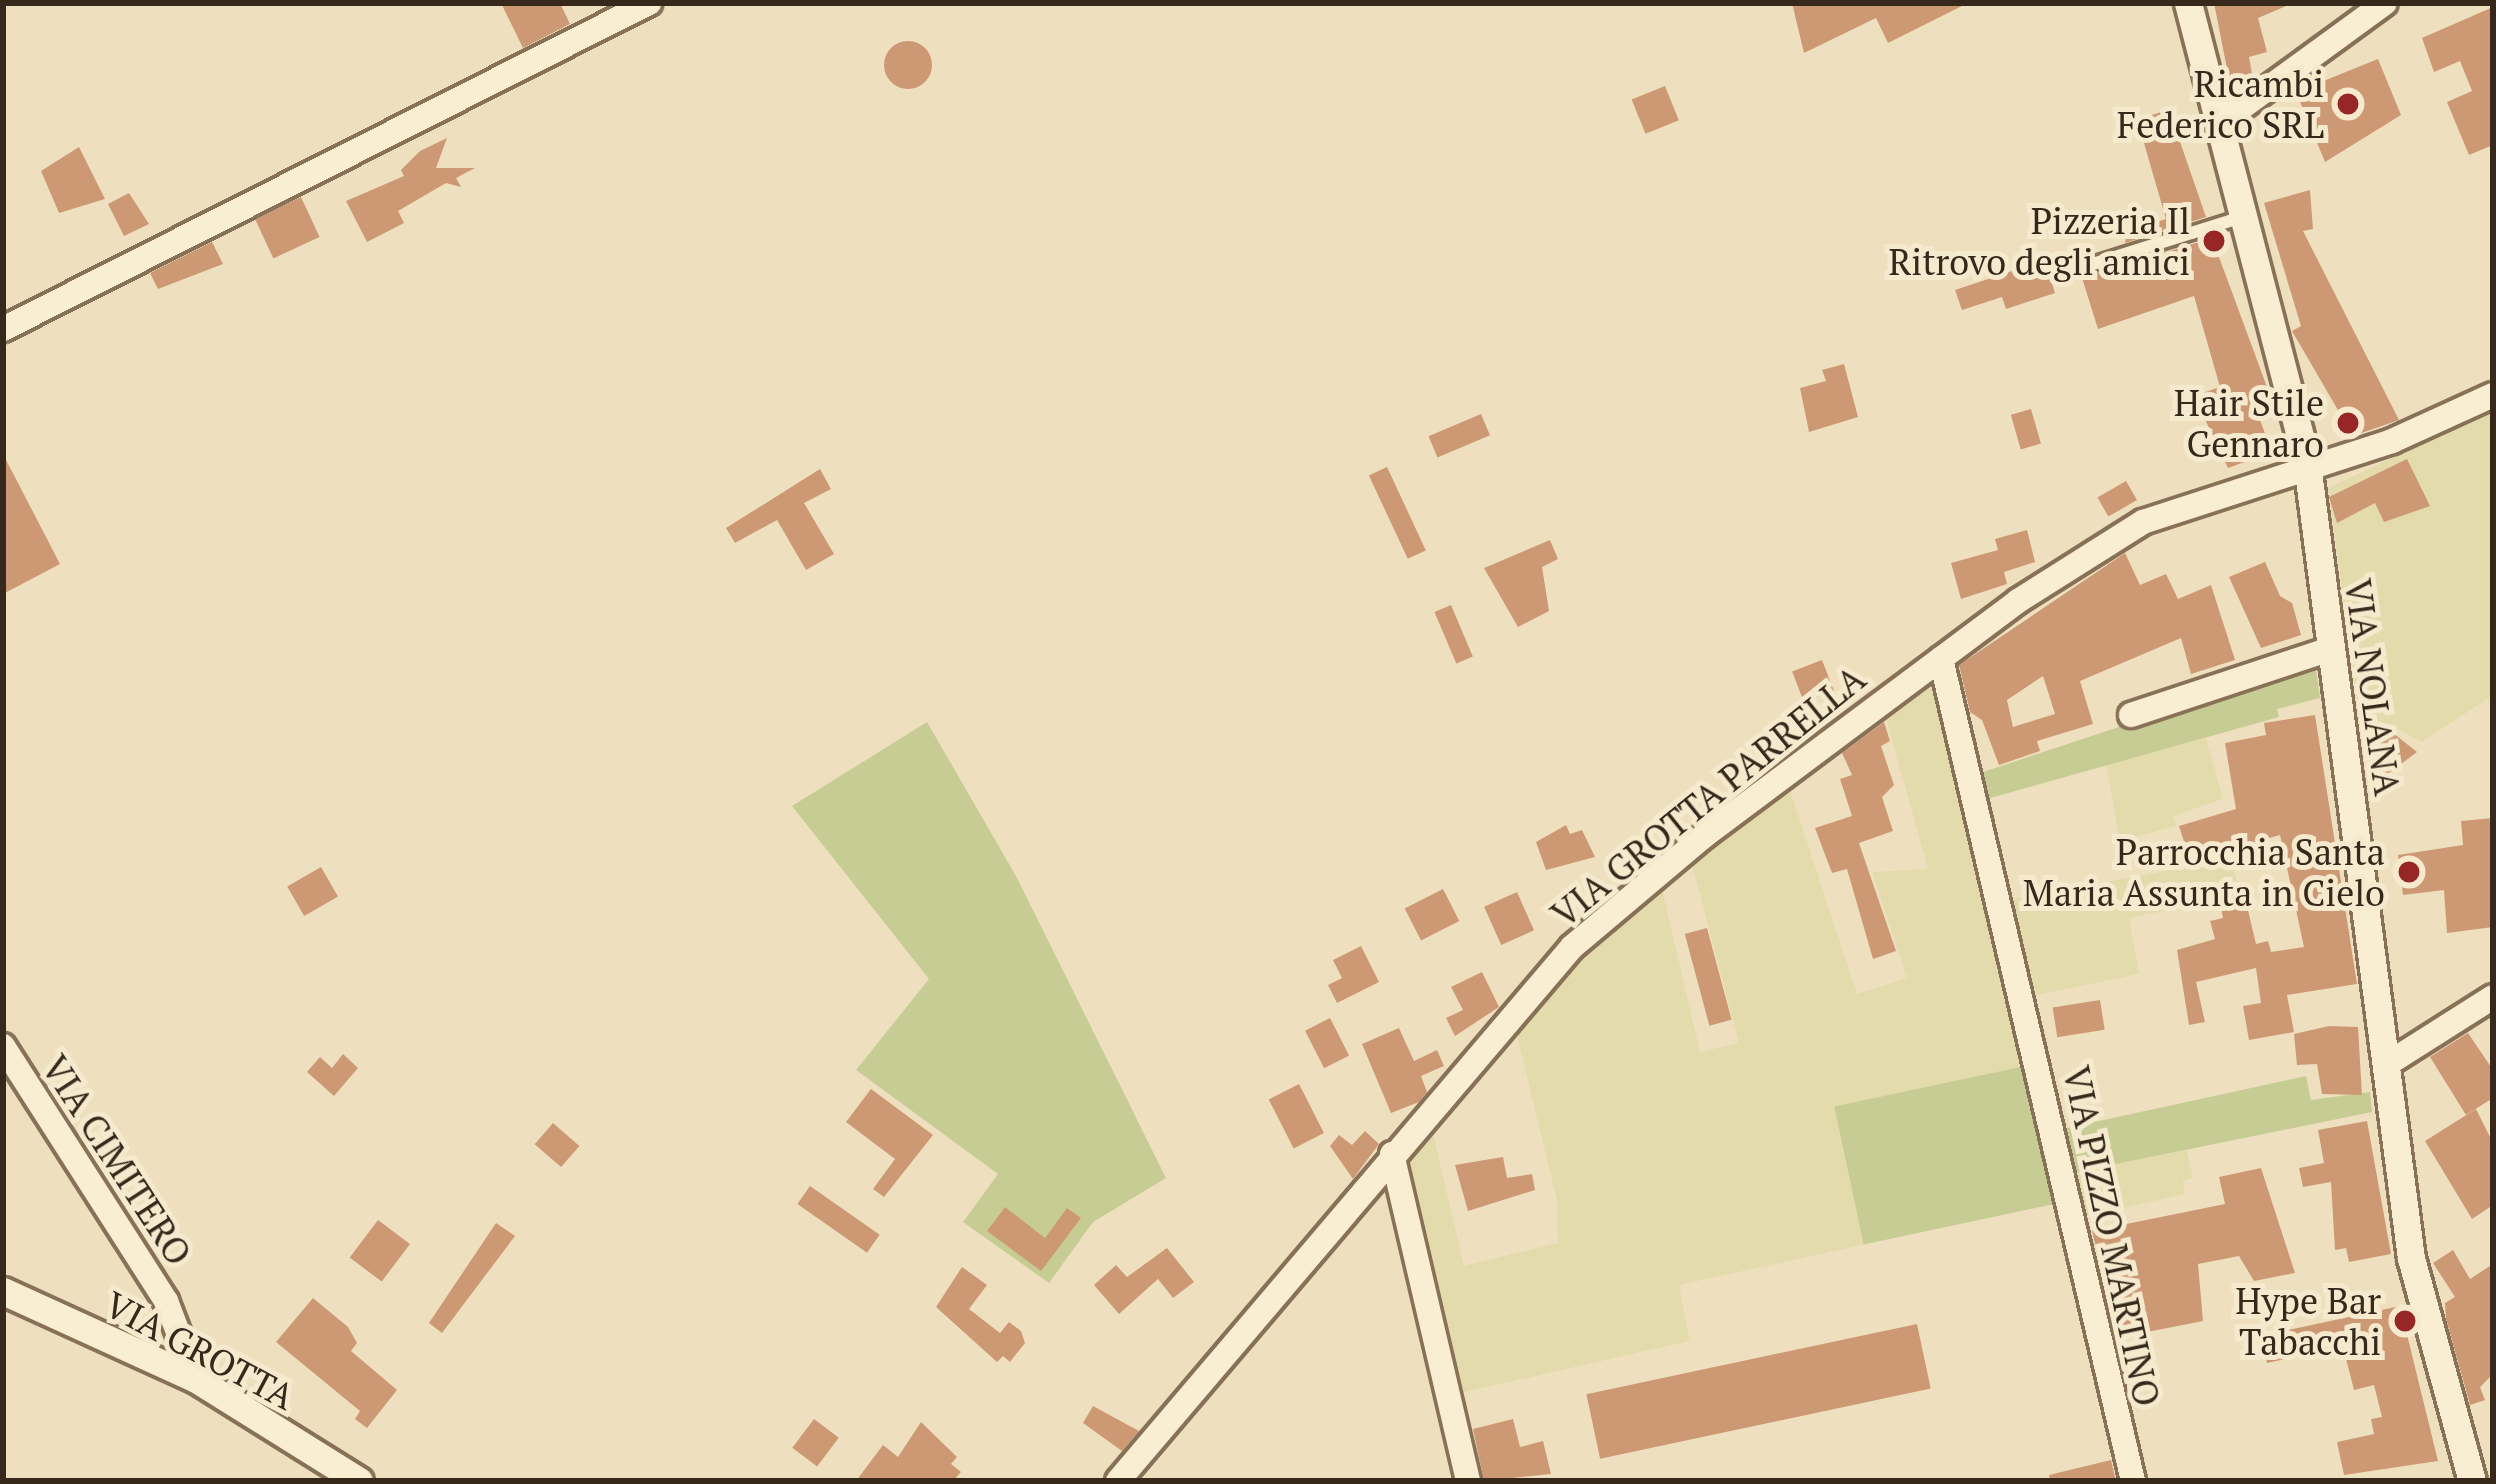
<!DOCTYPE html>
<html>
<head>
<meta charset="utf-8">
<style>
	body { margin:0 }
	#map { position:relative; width:2496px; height:1484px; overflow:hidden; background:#eee0bf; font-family:"PT Serif",serif }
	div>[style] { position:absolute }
	.farmland>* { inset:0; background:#e4dbac }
	.green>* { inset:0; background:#c6cc93; transform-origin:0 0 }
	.building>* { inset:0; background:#cd9974; transform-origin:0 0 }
	.round { border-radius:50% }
	.roads { filter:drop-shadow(3px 0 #877157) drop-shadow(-3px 0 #877157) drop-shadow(0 3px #877157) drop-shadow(0 -3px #877157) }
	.service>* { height:12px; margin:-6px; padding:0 6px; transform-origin:6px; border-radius:6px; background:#f9edd2 }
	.minor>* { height:24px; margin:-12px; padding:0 12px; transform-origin:12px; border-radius:12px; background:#f9edd2 }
	.tertiary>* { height:27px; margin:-13.5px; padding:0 13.5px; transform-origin:13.5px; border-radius:13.5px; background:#f9edd2 }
	.dots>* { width:33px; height:33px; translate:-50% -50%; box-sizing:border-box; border:6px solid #f6eace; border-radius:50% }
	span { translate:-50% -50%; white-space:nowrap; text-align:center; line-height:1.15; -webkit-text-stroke:10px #f6eace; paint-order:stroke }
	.poi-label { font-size:36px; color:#36291c }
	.right { translate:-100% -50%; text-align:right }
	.street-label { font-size:36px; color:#36291c }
	.frame { position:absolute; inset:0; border:6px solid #36291c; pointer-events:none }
</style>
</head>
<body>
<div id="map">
	<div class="farmland">
		<div style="clip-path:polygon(2493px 411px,2493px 695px,2422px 742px,2391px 726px,2363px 742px,2328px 488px)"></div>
		<div style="clip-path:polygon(1937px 669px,2030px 1065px,1837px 1112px,1866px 1244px,1679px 1285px,1690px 1341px,1455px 1394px,1405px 1160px,1431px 1125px,1464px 1266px,1558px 1243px,1557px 1201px,1516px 1031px,1598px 936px,1661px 885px,1700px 1052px,1739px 1043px,1691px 861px,1787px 781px,1857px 994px,1907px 978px,1872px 872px,1928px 869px,1883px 708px)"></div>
		<div style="clip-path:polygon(2206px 738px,2223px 799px,2173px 816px,2176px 826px,2120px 841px,2106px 765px)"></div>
		<div style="clip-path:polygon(2230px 859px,2242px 895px,2129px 918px,2139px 974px,2032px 996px,2009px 900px)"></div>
		<div style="clip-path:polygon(2187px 1150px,2193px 1178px,2183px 1181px,2185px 1194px,2083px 1217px,2072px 1173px)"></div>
	</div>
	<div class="green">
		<div style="clip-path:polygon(2315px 662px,2320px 698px,2277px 709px,2279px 717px,1983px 800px,1977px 774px)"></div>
		<div style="clip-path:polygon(927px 722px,1016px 876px,1166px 1178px,1093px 1222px,1049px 1283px,963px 1222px,998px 1174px,856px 1070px,929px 979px,792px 806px)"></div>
		<div style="left:2030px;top:1065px;width:141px;height:200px;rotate:78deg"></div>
		<div style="clip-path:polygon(2306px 1076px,2311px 1100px,2370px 1092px,2372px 1112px,2072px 1173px,2062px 1129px)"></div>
	</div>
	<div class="building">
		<div style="clip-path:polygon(501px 3px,560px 3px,570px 24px,523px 48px)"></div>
		<div style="clip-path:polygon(1792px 3px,1968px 3px,1888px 43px,1876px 18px,1804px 53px)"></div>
		<div style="clip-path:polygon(2214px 3px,2293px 3px,2258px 18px,2267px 52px,2249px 57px,2253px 79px,2230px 84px)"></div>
		<div style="clip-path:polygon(2493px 7px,2493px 145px,2469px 155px,2447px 102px,2472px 91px,2460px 61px,2434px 72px,2422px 38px)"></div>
		<div class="round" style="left:884px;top:41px;width:48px;height:48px"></div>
		<div style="clip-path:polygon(2378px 59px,2401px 115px,2325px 162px,2296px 92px)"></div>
		<div style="left:1665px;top:86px;width:37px;height:36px;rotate:68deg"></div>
		<div style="clip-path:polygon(2169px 110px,2206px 217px,2125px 243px,2127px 231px,2166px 219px,2137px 119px)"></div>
		<div style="clip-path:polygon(447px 138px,436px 168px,475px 168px,456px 178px,461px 187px,446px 183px,398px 211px,404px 223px,367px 242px,346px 201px,404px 176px,401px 170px,420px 151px)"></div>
		<div style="clip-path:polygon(79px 147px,105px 199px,59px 213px,41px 171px)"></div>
		<div style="clip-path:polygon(2310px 190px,2313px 229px,2303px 231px,2399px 420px,2353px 436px,2292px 331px,2301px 326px,2264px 203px)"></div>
		<div style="clip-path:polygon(129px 193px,149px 224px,124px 236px,108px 204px)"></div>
		<div style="left:301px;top:197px;width:44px;height:51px;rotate:65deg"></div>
		<div style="clip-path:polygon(2212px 238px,2274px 406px,2257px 412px,2272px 452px,2228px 468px,2194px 396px,2220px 387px,2194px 296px,2098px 329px,2082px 278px)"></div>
		<div style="clip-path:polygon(212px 242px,223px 264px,158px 289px,150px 273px)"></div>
		<div style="clip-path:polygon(2045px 260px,2055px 293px,2006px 309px,2002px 297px,1962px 310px,1955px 290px)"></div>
		<div style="clip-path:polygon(1844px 364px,1858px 417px,1809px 432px,1800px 388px,1826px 381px,1822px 370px)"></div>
		<div style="left:2031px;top:409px;width:36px;height:21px;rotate:74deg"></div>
		<div style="left:1481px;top:414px;width:23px;height:57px;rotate:67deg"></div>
		<div style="clip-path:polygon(3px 454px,60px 564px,3px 594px)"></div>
		<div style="clip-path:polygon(2407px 459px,2430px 506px,2384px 522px,2375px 503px,2337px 523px,2329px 497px)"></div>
		<div style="left:1387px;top:467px;width:92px;height:20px;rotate:65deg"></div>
		<div style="clip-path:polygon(820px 469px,831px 489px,804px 503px,834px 554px,806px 570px,777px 520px,735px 543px,726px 528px)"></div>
		<div style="left:2126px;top:481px;width:22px;height:33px;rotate:60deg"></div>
		<div style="clip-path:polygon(2027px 530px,2035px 562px,2004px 572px,2007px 584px,1961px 599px,1951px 563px,1998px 550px,1995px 539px)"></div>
		<div style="clip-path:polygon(1550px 540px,1558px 559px,1542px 567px,1549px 611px,1518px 627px,1484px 568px)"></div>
		<div style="clip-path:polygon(evenodd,2125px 553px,2140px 585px,2166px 574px,2178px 599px,2211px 585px,2235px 660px,2191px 674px,2181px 638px,2080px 681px,2093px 724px,2037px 741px,2040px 751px,1999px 765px,1982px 720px,1970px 712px,1959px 665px,2125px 553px,2043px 676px,2055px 714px,2013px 727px,2007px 700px,2043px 676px)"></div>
		<div style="clip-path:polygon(2265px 562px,2280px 596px,2292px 603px,2301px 635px,2261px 648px,2229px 577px)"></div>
		<div style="left:1451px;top:605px;width:56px;height:18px;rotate:67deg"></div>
		<div style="left:1822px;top:660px;width:33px;height:32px;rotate:69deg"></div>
		<div style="clip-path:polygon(2315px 715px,2357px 984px,2287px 995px,2294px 1032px,2249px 1040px,2243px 1006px,2261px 1003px,2256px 968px,2196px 982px,2205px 1022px,2189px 1025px,2177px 950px,2215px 939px,2210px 921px,2223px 918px,2218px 893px,2233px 889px,2236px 900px,2245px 898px,2256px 944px,2268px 941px,2271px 952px,2304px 947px,2280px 835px,2190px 860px,2179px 826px,2236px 809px,2225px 743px,2266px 735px,2264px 723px)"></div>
		<div style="clip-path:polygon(1884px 722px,1890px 741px,1881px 746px,1894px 785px,1882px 797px,1893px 831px,1859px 843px,1896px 951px,1873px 959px,1847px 869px,1832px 873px,1815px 828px,1852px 816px,1840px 779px,1852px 775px,1842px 753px)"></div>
		<div style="clip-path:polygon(2393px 733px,2417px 752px,2377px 782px,2367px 753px)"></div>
		<div style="clip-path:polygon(2493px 818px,2493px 927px,2447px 933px,2444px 890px,2403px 895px,2398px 855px,2463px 845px,2461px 821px)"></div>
		<div style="clip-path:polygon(1566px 825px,1570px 834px,1582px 830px,1595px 857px,1546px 870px,1536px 842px)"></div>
		<div style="left:321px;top:867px;width:34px;height:39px;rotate:60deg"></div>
		<div style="left:1443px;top:889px;width:36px;height:43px;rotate:63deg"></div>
		<div style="left:1517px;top:892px;width:42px;height:36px;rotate:66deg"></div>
		<div style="left:1707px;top:928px;width:95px;height:23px;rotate:75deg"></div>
		<div style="clip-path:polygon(1361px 946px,1379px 982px,1337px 1003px,1328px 985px,1342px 978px,1333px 960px)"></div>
		<div style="clip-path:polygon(1482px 972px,1499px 1007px,1455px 1036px,1446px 1018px,1463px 1010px,1451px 987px)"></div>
		<div style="left:2100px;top:1000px;width:30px;height:48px;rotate:81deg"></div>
		<div style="left:1330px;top:1018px;width:42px;height:28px;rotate:63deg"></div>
		<div style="clip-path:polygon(2329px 1026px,2358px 1027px,2362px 1095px,2322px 1094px,2317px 1064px,2297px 1065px,2294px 1034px)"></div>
		<div style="clip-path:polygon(1399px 1028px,1414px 1061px,1437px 1050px,1444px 1066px,1421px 1076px,1427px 1092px,1419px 1102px,1391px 1113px,1362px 1044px)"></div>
		<div style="clip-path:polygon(2468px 1033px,2493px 1070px,2493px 1098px,2466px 1115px,2430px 1057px)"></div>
		<div style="clip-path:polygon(343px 1054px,358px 1068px,334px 1096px,307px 1072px,320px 1057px,332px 1068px)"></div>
		<div style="left:1299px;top:1084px;width:55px;height:34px;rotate:63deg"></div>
		<div style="clip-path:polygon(871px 1089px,933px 1135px,884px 1197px,873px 1189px,895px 1159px,846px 1122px)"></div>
		<div style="clip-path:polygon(2476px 1109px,2493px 1143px,2493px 1205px,2472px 1219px,2425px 1141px)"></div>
		<div style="clip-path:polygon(2367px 1121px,2391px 1254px,2349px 1262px,2346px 1248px,2335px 1250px,2331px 1182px,2303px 1187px,2299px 1168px,2324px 1163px,2318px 1130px)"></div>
		<div style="left:553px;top:1123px;width:35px;height:28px;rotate:41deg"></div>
		<div style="clip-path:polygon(1365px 1131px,1379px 1144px,1353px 1179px,1330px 1146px,1339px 1135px,1352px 1145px)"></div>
		<div style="clip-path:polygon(1503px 1157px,1507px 1178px,1532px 1174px,1535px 1190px,1468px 1211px,1455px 1165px)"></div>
		<div style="clip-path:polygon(2261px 1168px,2295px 1273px,2254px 1281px,2239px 1256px,2198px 1264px,2203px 1321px,2117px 1338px,2092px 1231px,2225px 1204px,2219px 1177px)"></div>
		<div style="left:810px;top:1186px;width:85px;height:22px;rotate:35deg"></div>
		<div style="clip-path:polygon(1005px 1207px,1045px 1238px,1067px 1208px,1081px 1218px,1041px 1271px,987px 1231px)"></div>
		<div style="left:378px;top:1220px;width:40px;height:47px;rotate:37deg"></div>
		<div style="clip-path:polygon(496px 1223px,515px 1236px,442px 1333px,429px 1323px)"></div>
		<div style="clip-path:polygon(1167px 1248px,1194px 1282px,1173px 1298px,1158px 1279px,1119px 1314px,1094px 1285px,1116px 1265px,1127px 1277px)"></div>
		<div style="clip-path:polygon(2453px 1250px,2470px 1279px,2493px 1264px,2493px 1374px,2480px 1387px,2485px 1400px,2470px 1405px,2446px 1319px,2445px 1303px,2455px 1297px,2433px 1263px)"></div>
		<div style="clip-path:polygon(962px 1267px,987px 1285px,969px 1309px,1000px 1333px,1009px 1322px,1021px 1331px,1025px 1343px,1010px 1362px,1003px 1356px,997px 1362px,936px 1307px)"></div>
		<div style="clip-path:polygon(313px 1298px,348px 1327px,357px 1343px,351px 1351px,397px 1390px,367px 1428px,355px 1419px,360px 1411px,276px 1342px)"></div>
		<div style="clip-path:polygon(2400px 1306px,2438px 1461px,2344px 1475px,2337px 1442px,2374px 1434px,2371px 1419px,2382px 1417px,2374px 1385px,2354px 1390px,2343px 1347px,2267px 1363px,2261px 1336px)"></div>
		<div style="left:1917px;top:1324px;width:66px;height:338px;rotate:78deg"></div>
		<div style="clip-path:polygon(1093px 1406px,1139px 1431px,1122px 1451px,1083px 1423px)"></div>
		<div style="left:814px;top:1419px;width:31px;height:36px;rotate:37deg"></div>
		<div style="clip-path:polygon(1513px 1419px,1520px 1447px,1543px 1441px,1551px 1474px,1484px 1481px,1473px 1429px)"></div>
		<div style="clip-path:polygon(921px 1422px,957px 1457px,951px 1464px,961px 1472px,953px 1481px,856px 1481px,883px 1445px,898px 1457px)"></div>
		<div style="clip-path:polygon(2111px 1460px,2116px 1481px,2050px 1481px,2049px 1475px)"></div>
	</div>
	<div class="roads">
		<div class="service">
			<div style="left:2077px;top:269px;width:173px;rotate:-17.5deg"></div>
		</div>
		<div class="minor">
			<div style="left:2219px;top:124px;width:205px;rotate:-36.1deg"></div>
			<div style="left:3px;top:329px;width:724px;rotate:-26.78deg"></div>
			<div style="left:1941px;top:659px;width:844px;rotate:76.85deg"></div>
			<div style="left:2131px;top:715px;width:211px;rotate:-18.3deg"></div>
			<div style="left:3px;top:1046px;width:303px;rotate:57.4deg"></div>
			<div style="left:166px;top:1301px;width:84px;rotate:69deg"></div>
			<div style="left:2389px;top:1063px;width:123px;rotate:-32.4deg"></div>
			<div style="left:1392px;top:1154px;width:336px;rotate:76.9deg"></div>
			<div style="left:1118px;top:1481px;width:701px;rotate:-49.63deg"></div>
			<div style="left:1572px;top:947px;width:172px;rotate:-40.1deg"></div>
			<div style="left:1704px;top:836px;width:392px;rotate:-36.8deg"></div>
			<div style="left:2018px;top:601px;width:148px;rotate:-32.3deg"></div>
			<div style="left:2143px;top:522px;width:262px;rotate:-18deg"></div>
			<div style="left:2392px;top:441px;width:111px;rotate:-24.5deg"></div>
		</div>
		<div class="tertiary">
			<div style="left:2188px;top:3px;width:476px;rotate:75.5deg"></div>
			<div style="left:2307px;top:464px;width:801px;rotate:82.54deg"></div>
			<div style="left:2411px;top:1258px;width:231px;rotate:74.7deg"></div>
			<div style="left:3px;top:1291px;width:212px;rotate:24.5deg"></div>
			<div style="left:196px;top:1379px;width:192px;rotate:32deg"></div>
		</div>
	</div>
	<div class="dots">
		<div style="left:2348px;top:104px;background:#972627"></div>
		<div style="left:2214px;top:241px;background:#972627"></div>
		<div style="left:2348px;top:423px;background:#972627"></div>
		<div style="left:2409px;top:872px;background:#972627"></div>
		<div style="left:2405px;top:1321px;background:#972627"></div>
	</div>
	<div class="poi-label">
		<span class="right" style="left:2324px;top:104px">Ricambi<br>Federico SRL</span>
		<span class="right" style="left:2190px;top:241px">Pizzeria Il<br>Ritrovo degli amici</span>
		<span class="right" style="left:2324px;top:423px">Hair Stile<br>Gennaro</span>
		<span class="right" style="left:2385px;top:872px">Parrocchia Santa<br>Maria Assunta in Cielo</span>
		<span class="right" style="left:2381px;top:1321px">Hype Bar<br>Tabacchi</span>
	</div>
	<div class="street-label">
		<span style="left:2373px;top:687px;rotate:82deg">VIA NOLANA</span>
		<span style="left:1708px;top:796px;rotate:-39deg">VIA GROTTA PARRELLA</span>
		<span style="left:117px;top:1160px;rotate:57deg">VIA CIMITERO</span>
		<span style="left:2112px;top:1236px;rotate:78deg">VIA PIZZO MARTINO</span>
		<span style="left:200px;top:1350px;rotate:28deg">VIA GROTTA</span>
	</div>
	<div class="frame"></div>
</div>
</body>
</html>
